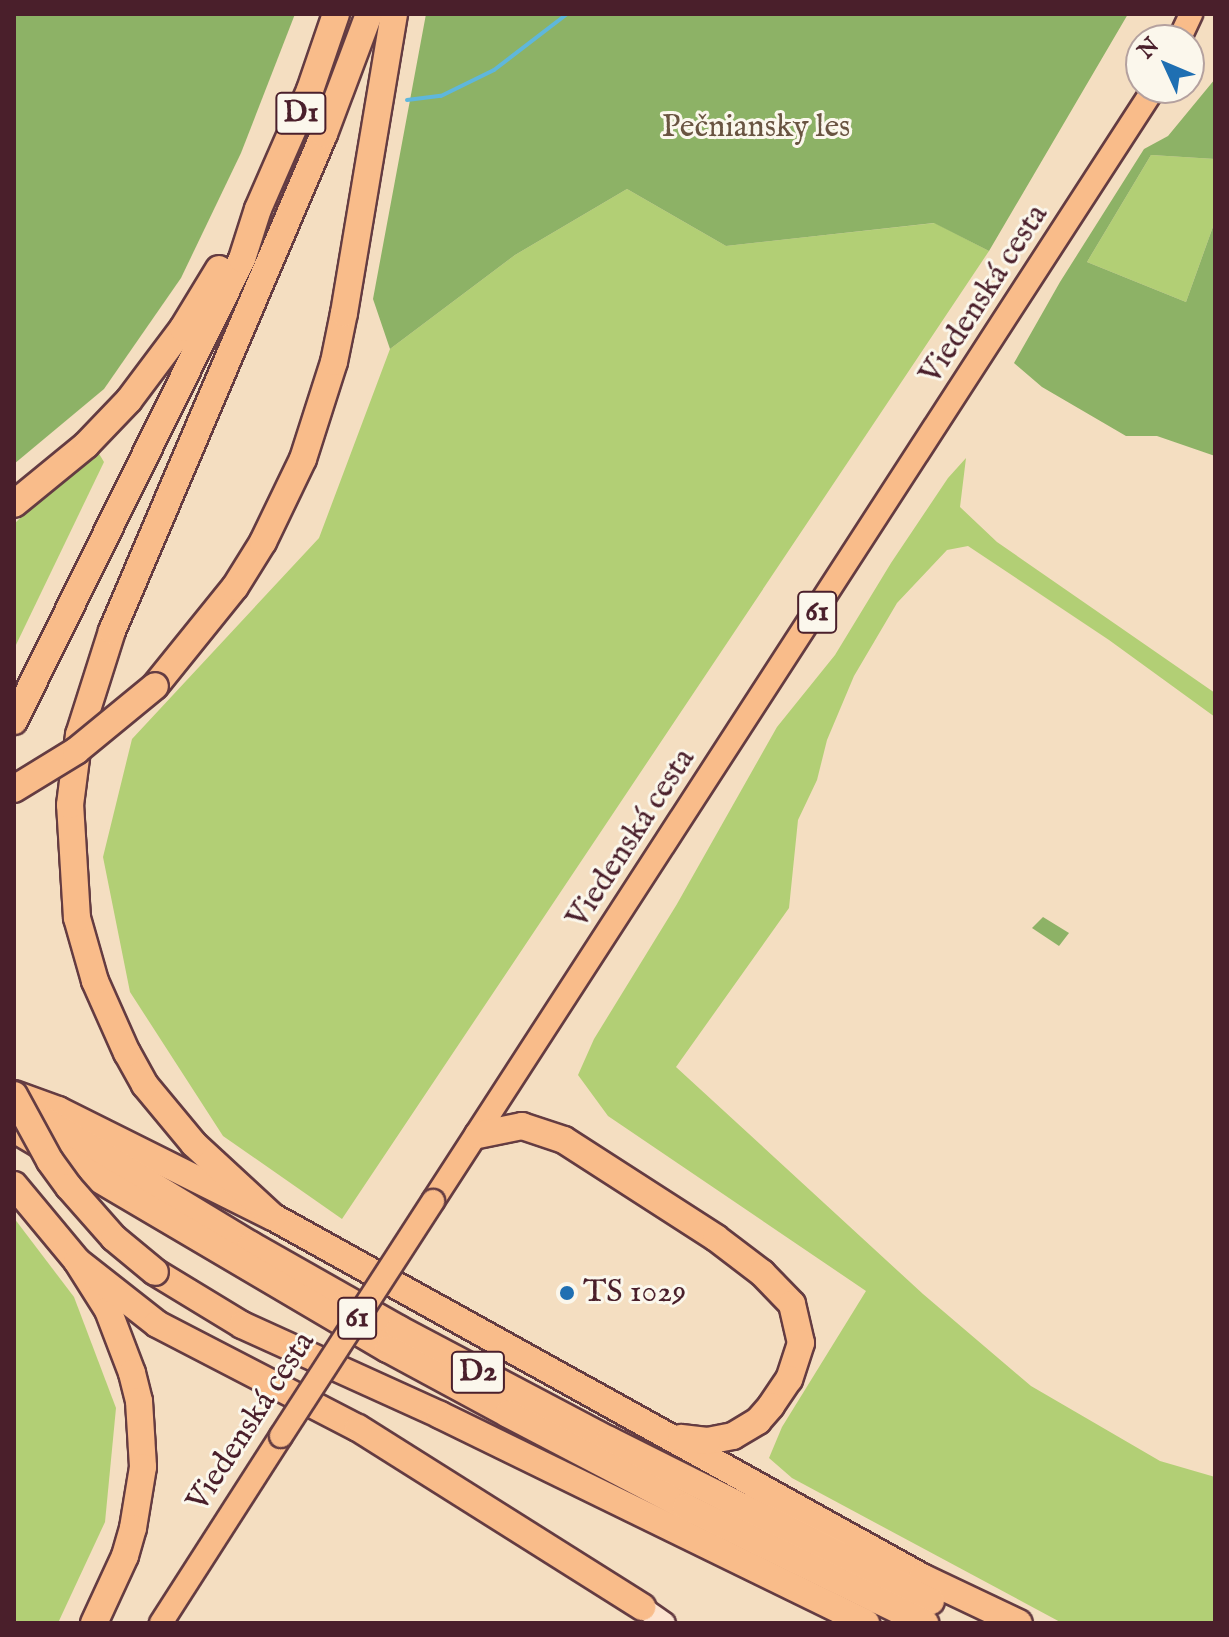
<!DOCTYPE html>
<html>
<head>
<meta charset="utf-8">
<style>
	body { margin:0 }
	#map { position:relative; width:1229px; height:1637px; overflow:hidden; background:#f4dec1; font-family:"IM FELL English",serif }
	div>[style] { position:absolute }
	.green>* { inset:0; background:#b2cf75 }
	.forest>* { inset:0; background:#8db266 }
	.stream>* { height:4px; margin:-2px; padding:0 2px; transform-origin:2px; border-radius:2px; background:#5fb7dc }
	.roads { filter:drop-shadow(2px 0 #643c42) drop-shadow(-2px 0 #643c42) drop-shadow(0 2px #643c42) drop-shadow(0 -2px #643c42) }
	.secondary>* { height:20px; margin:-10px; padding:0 10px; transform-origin:10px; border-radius:10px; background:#fde4d0 }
	.primary>* { height:22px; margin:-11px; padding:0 11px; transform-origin:11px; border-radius:11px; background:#f9bc8a }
	.motorway>* { height:26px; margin:-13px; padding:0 13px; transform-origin:13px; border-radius:13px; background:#f9bc8a }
	.bridges { filter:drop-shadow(2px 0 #643c42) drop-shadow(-2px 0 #643c42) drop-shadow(0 2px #643c42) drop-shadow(0 -2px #643c42) }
	.primary-bridge>* { height:22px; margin:-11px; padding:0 11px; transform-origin:11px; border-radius:11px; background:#f9bc8a }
	.motorway-bridge>* { height:26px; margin:-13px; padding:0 13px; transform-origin:13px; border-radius:13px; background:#f9bc8a }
	.dots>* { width:22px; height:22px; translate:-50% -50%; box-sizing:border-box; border:4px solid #fbf7ec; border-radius:50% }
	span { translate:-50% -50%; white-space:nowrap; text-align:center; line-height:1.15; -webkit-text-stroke:6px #fbf7ec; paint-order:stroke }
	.shield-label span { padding:2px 6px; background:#fbf7ec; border:2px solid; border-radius:6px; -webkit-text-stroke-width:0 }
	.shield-label { font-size:30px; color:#4a1f2b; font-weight:700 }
	.park-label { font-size:32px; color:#695441 }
	.street-label { font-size:32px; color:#4a1f2b }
	.poi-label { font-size:32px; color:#4a1f2b }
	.left { translate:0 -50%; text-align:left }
	.frame { position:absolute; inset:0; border:16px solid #4a1f2b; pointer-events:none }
	.north { position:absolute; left:1125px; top:24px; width:80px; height:80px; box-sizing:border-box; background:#fbf7ec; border:2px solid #b4a19f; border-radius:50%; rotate:314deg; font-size:22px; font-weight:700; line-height:32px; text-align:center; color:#4a1f2b }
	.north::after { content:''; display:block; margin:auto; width:28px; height:36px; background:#1f6fb2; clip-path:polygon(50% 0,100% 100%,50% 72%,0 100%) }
</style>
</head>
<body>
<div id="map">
	<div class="green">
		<div style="clip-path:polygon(1151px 155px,1215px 159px,1215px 221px,1186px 302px,1087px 262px)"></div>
		<div style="clip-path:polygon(627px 189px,726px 246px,935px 223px,989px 251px,342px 1219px,223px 1136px,130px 992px,103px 857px,132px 739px,319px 538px,390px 349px,515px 255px)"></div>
		<div style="clip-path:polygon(95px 447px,104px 462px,14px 649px,14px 524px)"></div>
		<div style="clip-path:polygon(966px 458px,960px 507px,997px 542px,1215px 693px,1215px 717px,1109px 640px,968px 546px,947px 550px,897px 603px,854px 676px,827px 740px,817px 780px,798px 820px,789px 908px,676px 1067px,923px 1294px,1031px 1386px,1160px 1461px,1215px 1477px,1215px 1623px,1062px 1623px,792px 1478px,769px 1458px,782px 1427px,866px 1291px,608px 1116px,578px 1075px,594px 1039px,677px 904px,777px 727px,835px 655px,891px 563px,948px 478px)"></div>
		<div style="clip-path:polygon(14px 1218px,74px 1297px,116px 1408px,105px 1522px,58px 1623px,14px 1623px)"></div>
	</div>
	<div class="forest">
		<div style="clip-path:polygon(14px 14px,295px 14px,241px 153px,181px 278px,104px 389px,14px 464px)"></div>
		<div style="clip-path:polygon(426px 14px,1128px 14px,989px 251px,934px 223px,726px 246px,627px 189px,515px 255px,390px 349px,373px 299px)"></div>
		<div style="clip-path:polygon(1215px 79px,1215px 159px,1151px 155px,1087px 262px,1186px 302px,1215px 221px,1215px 456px,1157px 436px,1126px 436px,1042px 387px,1014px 363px,1060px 282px,1144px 149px,1168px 136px)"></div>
		<div style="clip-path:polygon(1043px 917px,1069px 933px,1059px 946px,1032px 928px)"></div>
	</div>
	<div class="stream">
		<div style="left:407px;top:100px;width:34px;rotate:-7deg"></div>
		<div style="left:441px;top:96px;width:59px;rotate:-26.1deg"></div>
		<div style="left:494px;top:70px;width:92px;rotate:-37.5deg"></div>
	</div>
	<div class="roads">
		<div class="secondary">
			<div style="left:642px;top:1607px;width:28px;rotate:35deg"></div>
		</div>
		<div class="primary">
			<div style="left:1179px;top:40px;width:29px;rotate:-65deg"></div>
			<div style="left:433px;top:1201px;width:1326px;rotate:-57.06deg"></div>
			<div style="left:161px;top:1623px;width:222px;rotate:-57.3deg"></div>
		</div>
		<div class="motorway">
			<div style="left:14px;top:504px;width:93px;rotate:-39.3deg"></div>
			<div style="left:86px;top:445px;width:62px;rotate:-46.3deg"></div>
			<div style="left:129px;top:400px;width:90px;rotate:-53.1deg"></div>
			<div style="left:183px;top:328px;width:69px;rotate:-58.6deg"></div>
			<div style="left:155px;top:686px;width:127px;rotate:-51.1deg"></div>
			<div style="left:235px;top:587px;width:53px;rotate:-58.1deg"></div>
			<div style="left:263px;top:542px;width:92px;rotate:-64.3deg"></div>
			<div style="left:303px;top:459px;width:102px;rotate:-72.3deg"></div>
			<div style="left:334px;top:362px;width:50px;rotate:-78.5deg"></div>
			<div style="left:344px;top:313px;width:303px;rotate:-80.5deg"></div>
			<div style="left:14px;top:721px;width:515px;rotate:-63.73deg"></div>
			<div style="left:242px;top:259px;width:52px;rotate:-72.3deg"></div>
			<div style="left:258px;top:209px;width:130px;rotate:-66.4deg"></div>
			<div style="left:310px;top:90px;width:80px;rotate:-71.1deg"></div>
			<div style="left:14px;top:1094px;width:47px;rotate:20deg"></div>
			<div style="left:58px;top:1110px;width:240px;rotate:26.5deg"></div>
			<div style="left:273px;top:1217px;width:742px;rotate:29.02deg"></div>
			<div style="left:922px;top:1577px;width:107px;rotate:25.4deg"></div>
			<div style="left:48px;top:1122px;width:237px;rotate:31.2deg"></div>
			<div style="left:251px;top:1245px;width:170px;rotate:29.6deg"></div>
			<div style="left:399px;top:1329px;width:238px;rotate:27.9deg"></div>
			<div style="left:609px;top:1440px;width:360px;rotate:26.6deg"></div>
			<div style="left:14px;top:1129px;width:434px;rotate:30.5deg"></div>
			<div style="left:388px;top:1349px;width:136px;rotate:28.4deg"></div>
			<div style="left:508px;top:1414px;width:201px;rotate:27.6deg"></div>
			<div style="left:686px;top:1507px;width:266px;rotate:25.9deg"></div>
			<div style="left:478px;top:1135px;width:45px;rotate:-11.6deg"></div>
			<div style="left:522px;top:1126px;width:44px;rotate:18.4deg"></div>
			<div style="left:564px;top:1140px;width:181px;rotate:32.8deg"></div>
			<div style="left:716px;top:1238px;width:58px;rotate:37.3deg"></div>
			<div style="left:762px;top:1273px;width:43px;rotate:45.9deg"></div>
			<div style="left:792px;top:1304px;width:40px;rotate:77deg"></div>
			<div style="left:801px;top:1343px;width:38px;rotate:108deg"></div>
			<div style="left:789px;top:1379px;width:32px;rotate:124deg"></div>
			<div style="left:771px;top:1406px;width:20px;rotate:131deg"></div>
			<div style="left:758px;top:1421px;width:29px;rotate:149deg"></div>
			<div style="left:733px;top:1436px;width:26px;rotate:169deg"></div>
			<div style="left:707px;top:1441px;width:26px;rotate:-173deg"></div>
			<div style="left:14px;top:1185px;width:99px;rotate:50.3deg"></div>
			<div style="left:77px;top:1261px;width:58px;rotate:57.7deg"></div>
			<div style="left:108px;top:1310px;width:67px;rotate:69.1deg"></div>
			<div style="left:132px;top:1373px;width:29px;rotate:76deg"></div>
			<div style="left:139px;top:1401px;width:66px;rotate:86.5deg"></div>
			<div style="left:143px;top:1467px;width:62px;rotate:99.3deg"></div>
			<div style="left:133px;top:1528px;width:29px;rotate:106deg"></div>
			<div style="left:125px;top:1556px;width:74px;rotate:114.8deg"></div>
			<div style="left:273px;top:1217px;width:108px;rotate:-137.3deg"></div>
			<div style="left:194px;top:1144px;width:77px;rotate:-129.7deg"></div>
			<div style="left:145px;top:1085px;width:37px;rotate:-119deg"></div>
			<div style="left:127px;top:1053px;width:79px;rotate:-114deg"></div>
			<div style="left:95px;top:981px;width:66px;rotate:-105.9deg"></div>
			<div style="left:77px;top:918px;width:113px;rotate:-93.5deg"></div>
			<div style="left:70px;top:805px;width:71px;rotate:-82.7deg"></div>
			<div style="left:79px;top:735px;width:109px;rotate:-72.4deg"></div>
			<div style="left:112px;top:631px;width:540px;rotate:-66.9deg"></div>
			<div style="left:324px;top:134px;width:128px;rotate:-69.4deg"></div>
			<div style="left:77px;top:1261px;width:102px;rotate:38.2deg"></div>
			<div style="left:157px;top:1324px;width:226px;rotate:27.4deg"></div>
			<div style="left:358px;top:1428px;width:336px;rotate:32.2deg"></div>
			<div style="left:155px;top:1272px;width:102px;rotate:31.3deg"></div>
			<div style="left:242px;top:1325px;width:217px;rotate:24.4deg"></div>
			<div style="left:440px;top:1415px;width:474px;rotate:26deg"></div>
		</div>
	</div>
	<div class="bridges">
		<div class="primary-bridge">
			<div style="left:281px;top:1436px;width:280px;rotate:-57.1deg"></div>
		</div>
		<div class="motorway-bridge">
			<div style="left:14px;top:789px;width:73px;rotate:-31.5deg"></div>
			<div style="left:76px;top:751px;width:102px;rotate:-39.4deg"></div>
			<div style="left:14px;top:1095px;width:75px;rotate:61.4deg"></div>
			<div style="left:50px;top:1161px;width:32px;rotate:54deg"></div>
			<div style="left:69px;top:1187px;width:68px;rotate:48.6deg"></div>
			<div style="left:114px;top:1238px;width:53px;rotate:39.7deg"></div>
		</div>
	</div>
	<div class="dots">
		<div style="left:567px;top:1293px;background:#1f6fb2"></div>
	</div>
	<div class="shield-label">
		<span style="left:301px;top:113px">D1</span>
		<span style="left:817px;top:612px">61</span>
		<span style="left:357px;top:1318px">61</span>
		<span style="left:478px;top:1372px">D2</span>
	</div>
	<div class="park-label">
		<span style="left:756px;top:128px">Pečniansky les</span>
	</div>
	<div class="street-label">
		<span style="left:985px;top:295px;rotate:-57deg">Viedenská cesta</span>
		<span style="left:632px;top:839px;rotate:-57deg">Viedenská cesta</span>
		<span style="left:252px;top:1422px;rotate:-57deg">Viedenská cesta</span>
	</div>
	<div class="poi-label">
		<span class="left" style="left:583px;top:1293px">TS 1029</span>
	</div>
	<div class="frame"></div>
	<div class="north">N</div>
</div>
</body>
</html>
